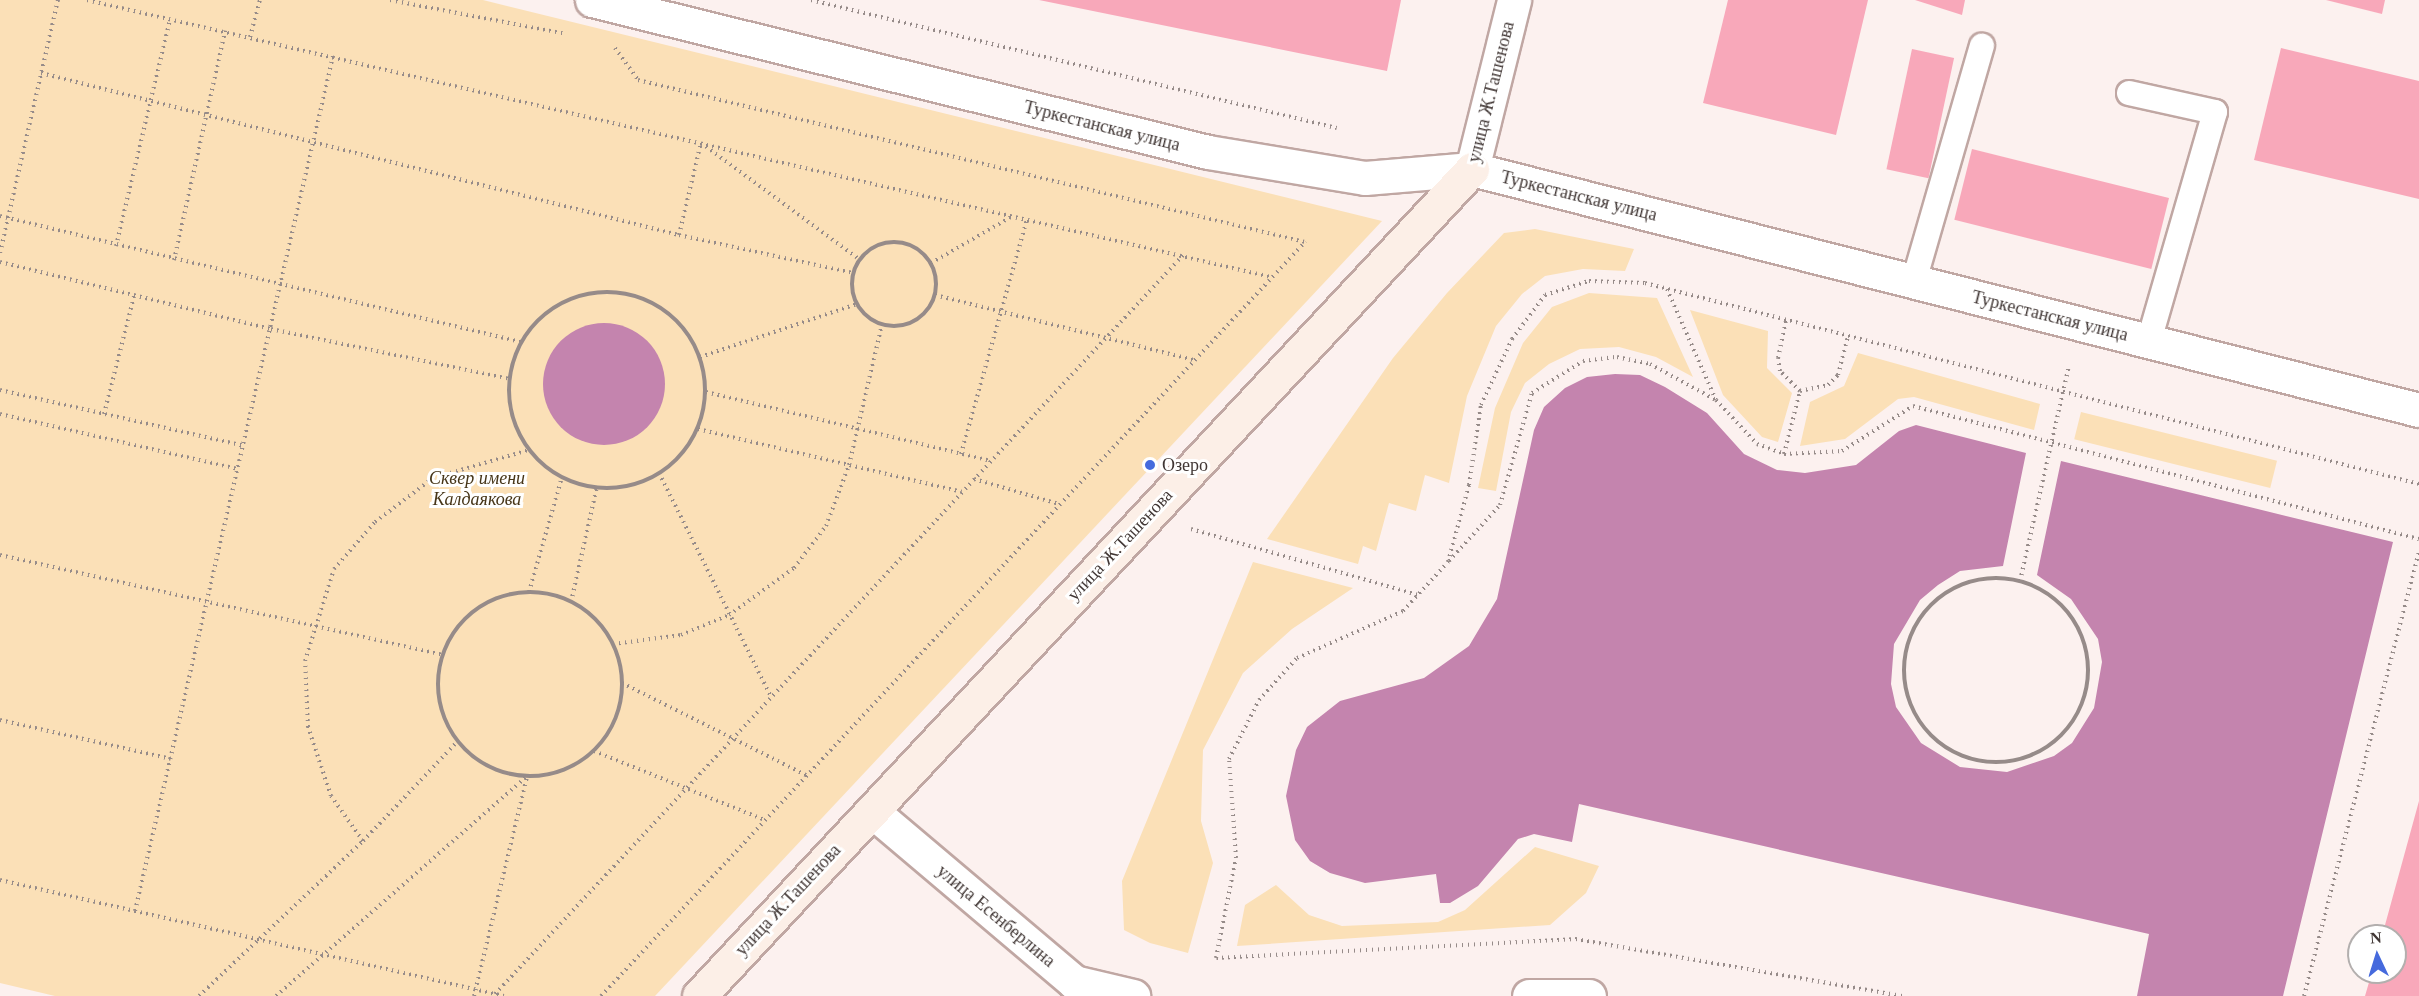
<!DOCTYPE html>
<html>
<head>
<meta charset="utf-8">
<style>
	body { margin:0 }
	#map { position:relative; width:2419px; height:996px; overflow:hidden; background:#fcf1ef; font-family:Georgia,serif }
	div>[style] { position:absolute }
	.green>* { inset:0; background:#fbe0b7; transform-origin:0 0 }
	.water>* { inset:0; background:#c484ae }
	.round { border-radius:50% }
	.building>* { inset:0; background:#f8a8ba; transform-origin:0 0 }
	.path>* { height:4px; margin-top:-2px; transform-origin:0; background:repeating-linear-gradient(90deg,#968b89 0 1.5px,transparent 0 6px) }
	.path>.ring { margin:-2px; padding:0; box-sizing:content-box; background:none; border:4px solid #968b89; border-radius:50% }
	.roads { filter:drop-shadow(2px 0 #c0a7a3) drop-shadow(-2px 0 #c0a7a3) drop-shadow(0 2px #c0a7a3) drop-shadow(0 -2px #c0a7a3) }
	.service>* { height:24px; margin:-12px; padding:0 12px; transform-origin:12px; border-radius:12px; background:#fff }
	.minor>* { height:33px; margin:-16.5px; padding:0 16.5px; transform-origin:16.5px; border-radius:16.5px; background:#fff }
	.tertiary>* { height:33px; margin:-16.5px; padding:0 16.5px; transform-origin:16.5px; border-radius:16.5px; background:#fff }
	.secondary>* { height:33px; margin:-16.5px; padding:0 16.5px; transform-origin:16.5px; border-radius:16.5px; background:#fcefe7 }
	.dots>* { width:16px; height:16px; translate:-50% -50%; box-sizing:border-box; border:3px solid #fff; border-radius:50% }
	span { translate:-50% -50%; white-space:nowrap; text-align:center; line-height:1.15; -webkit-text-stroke:6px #fff; paint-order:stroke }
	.street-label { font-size:18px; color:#413735 }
	.poi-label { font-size:18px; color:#413735 }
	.left { translate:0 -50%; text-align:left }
	.park-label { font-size:18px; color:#463518; font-style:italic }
	.north { position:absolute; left:2347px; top:924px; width:60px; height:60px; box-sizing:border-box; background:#fff; border:2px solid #b3afae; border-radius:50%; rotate:356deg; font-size:16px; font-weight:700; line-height:24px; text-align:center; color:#413735 }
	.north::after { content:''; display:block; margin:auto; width:21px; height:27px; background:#466add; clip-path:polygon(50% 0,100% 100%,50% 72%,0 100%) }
</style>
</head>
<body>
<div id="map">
	<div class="green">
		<div style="clip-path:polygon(0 0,483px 0,1382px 221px,655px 996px,55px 996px,0 983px)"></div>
		<div style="clip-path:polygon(1535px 229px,1634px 249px,1625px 271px,1583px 269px,1545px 276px,1522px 294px,1496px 326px,1467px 396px,1449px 483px,1425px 475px,1416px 511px,1389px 503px,1376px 551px,1363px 546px,1358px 564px,1267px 539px,1393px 358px,1447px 293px,1504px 233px)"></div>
		<div style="clip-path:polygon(1589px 293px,1657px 298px,1693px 377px,1656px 357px,1619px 347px,1580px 349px,1549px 364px,1525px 383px,1511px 412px,1496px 491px,1478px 488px,1495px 408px,1523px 343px,1552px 307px)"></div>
		<div style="clip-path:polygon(1690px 310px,1768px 331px,1767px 368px,1792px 393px,1778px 442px,1762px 437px,1723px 395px)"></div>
		<div style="clip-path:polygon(1858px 353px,2040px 404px,2034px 430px,1914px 397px,1898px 399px,1845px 439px,1800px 446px,1810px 402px,1844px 386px)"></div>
		<div style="left:2081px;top:412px;width:202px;height:28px;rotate:14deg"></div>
		<div style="clip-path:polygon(1253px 562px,1353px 588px,1292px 629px,1243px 673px,1203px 750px,1201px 821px,1213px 863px,1188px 953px,1150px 943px,1124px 930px,1122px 881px)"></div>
		<div style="clip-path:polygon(1535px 847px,1599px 866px,1586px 893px,1550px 925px,1237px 946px,1245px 905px,1276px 885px,1309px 915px,1342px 926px,1438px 922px,1465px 910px)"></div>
	</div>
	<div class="water">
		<div class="round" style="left:543px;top:323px;width:122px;height:122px"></div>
		<div style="clip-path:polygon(1615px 374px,1640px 375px,1665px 387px,1707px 413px,1744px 454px,1777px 470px,1805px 473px,1856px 465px,1899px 431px,1916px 425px,2026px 453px,2003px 566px,1960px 571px,1938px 585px,1920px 600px,1894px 644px,1891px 684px,1896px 707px,1921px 743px,1960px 767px,2007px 772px,2054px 756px,2072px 743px,2094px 708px,2102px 662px,2098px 639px,2071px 599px,2037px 575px,2061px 461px,2393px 542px,2283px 996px,2137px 996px,2149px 934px,1579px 804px,1572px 842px,1534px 834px,1518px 839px,1478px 886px,1450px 903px,1440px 903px,1436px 874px,1365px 883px,1330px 873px,1310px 861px,1295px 840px,1286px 796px,1296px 750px,1307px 727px,1340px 701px,1424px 678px,1469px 646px,1497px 599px,1534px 430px,1544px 407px,1565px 388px,1587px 377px)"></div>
	</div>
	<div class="building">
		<div style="clip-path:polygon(1039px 0,1401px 0,1387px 71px)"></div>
		<div style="clip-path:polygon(1728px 0,1868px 0,1836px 135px,1703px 103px)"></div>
		<div style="clip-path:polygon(1915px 0,1965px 0,1962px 15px)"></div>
		<div style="clip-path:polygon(2326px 0,2385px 0,2382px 14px)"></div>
		<div style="clip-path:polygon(2281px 48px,2419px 81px,2419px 199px,2254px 160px)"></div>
		<div style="left:1912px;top:49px;width:43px;height:123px;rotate:12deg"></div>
		<div style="left:1972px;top:149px;width:203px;height:73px;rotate:14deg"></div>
		<div style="clip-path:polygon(2419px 801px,2419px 996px,2365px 996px,2372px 972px,2395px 972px,2395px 936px,2382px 936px)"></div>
	</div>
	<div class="path">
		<div style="left:87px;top:0;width:1216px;rotate:13.17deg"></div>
		<div style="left:390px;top:0;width:179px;rotate:10.9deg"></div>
		<div style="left:811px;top:0;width:541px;rotate:13.68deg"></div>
		<div style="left:250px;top:37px;width:38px;rotate:-75deg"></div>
		<div style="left:615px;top:48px;width:39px;rotate:54deg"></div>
		<div style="left:638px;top:80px;width:686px;rotate:13.65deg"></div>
		<div style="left:41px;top:73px;width:658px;rotate:14.25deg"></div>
		<div style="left:679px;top:235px;width:178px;rotate:12.3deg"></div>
		<div style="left:0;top:216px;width:536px;rotate:13.6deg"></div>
		<div style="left:679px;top:235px;width:95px;rotate:-76.6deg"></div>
		<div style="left:701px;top:143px;width:197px;rotate:36.3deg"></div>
		<div class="ring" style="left:852px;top:242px;width:80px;height:80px"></div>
		<div style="left:116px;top:246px;width:233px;rotate:-76.6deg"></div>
		<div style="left:0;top:253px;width:260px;rotate:-77.1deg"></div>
		<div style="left:174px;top:260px;width:235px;rotate:-77.4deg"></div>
		<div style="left:0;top:262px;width:279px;rotate:13.9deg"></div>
		<div style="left:271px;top:329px;width:244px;rotate:11.8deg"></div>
		<div style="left:931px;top:263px;width:92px;rotate:-29.9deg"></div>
		<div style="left:1667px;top:289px;width:121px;rotate:66.2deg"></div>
		<div class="ring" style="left:509px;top:292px;width:192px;height:192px"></div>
		<div style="left:935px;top:295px;width:266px;rotate:14.1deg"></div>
		<div style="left:700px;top:357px;width:166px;rotate:-18.7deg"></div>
		<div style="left:0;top:390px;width:250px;rotate:12.9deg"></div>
		<div style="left:1800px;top:391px;width:29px;rotate:-12deg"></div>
		<div style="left:1828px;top:385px;width:14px;rotate:-45deg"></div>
		<div style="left:1838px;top:375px;width:40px;rotate:-75.6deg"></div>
		<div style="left:706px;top:392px;width:293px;rotate:13.6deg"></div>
		<div style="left:0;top:414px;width:245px;rotate:13deg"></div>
		<div style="left:104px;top:414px;width:122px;rotate:-75.7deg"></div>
		<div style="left:698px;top:429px;width:271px;rotate:13.4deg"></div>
		<div style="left:961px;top:454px;width:244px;rotate:-74.3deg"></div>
		<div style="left:1784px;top:454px;width:65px;rotate:-75.7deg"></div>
		<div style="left:1800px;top:391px;width:28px;rotate:-135deg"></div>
		<div style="left:1780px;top:371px;width:13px;rotate:-99deg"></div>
		<div style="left:1778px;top:358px;width:39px;rotate:-78deg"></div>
		<div style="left:659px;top:473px;width:250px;rotate:63.4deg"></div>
		<div style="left:974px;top:479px;width:89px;rotate:16.4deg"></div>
		<div style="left:1191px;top:529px;width:236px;rotate:16.2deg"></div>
		<div style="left:0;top:555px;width:453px;rotate:12.7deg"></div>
		<div style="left:1449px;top:561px;width:76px;rotate:-47.7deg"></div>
		<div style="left:1500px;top:505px;width:116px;rotate:-74.1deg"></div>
		<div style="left:1532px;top:393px;width:60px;rotate:-32.1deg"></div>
		<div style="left:1583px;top:361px;width:34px;rotate:-7deg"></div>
		<div style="left:1617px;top:357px;width:34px;rotate:12deg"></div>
		<div style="left:1650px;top:364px;width:75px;rotate:28.6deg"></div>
		<div style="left:1716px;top:400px;width:60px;rotate:47deg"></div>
		<div style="left:1757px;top:444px;width:29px;rotate:20deg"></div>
		<div style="left:1784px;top:454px;width:58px;rotate:-3deg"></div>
		<div style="left:1842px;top:451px;width:84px;rotate:-32.4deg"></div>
		<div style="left:1913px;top:406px;width:523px;rotate:14.73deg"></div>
		<div class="ring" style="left:1904px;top:578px;width:180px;height:180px"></div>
		<div style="left:2020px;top:581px;width:221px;rotate:-77.2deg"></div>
		<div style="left:529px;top:592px;width:120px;rotate:-74deg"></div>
		<div class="ring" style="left:438px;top:592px;width:180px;height:180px"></div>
		<div style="left:571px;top:602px;width:118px;rotate:-77.3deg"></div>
		<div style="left:613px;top:644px;width:69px;rotate:-7.5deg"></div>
		<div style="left:681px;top:635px;width:52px;rotate:-22.6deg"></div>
		<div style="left:729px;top:615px;width:80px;rotate:-35.9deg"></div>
		<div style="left:794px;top:568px;width:53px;rotate:-52.7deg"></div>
		<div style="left:826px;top:526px;width:65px;rotate:-69.3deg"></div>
		<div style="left:849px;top:465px;width:145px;rotate:-76.8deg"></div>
		<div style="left:622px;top:683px;width:206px;rotate:26.6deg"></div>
		<div style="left:0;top:720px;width:175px;rotate:12.8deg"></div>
		<div style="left:594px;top:751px;width:184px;rotate:22deg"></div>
		<div style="left:363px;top:841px;width:55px;rotate:-125.4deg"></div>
		<div style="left:331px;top:796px;width:73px;rotate:-108.4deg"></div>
		<div style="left:308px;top:727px;width:66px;rotate:-92.6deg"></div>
		<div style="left:305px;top:661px;width:96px;rotate:-72.5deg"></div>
		<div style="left:334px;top:569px;width:62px;rotate:-48.9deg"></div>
		<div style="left:375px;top:522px;width:73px;rotate:-37.2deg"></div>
		<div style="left:433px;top:478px;width:100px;rotate:-16.3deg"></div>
		<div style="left:0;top:880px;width:517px;rotate:12.96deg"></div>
		<div style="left:135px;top:911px;width:878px;rotate:-76.96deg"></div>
		<div style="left:495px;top:994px;width:1011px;rotate:-47.04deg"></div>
		<div style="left:199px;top:996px;width:226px;rotate:-43.4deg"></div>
		<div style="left:363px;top:841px;width:138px;rotate:-46.5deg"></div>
		<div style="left:276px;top:996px;width:334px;rotate:-41.2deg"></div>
		<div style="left:474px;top:996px;width:225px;rotate:-76.4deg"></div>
		<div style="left:601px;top:996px;width:1032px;rotate:-46.96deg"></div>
		<div style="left:1902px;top:996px;width:330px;rotate:-170.1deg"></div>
		<div style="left:1577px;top:939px;width:361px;rotate:177deg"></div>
		<div style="left:1216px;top:958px;width:102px;rotate:-78.7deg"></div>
		<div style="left:1236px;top:858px;width:99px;rotate:-94deg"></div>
		<div style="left:1229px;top:759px;width:66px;rotate:-63deg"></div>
		<div style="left:1259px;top:700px;width:57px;rotate:-47.9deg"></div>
		<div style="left:1297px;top:658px;width:116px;rotate:-23.9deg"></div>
		<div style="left:1403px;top:611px;width:67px;rotate:-47.4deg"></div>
		<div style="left:1448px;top:562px;width:80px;rotate:-74.7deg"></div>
		<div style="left:1469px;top:485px;width:81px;rotate:-81.5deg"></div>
		<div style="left:1481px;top:405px;width:73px;rotate:-64.8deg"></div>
		<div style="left:1512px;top:339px;width:55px;rotate:-53.1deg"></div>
		<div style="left:1545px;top:295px;width:46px;rotate:-17.7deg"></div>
		<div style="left:1589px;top:281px;width:56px;rotate:2deg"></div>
		<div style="left:1645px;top:283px;width:800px;rotate:14.56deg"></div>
		<div style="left:2304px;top:996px;width:461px;rotate:-75.5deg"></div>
	</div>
	<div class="roads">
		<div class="service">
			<div style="left:2129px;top:93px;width:88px;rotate:12.5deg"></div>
			<div style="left:2215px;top:112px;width:238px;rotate:106.1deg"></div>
			<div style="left:1914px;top:281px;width:245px;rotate:-73.9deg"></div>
		</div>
		<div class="minor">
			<div style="left:872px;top:811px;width:265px;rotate:40.2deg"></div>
			<div style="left:1074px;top:982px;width:61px;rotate:13.3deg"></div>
			<div style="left:1529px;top:996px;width:60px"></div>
		</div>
		<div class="tertiary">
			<div style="left:592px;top:0;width:634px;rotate:13.86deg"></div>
			<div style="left:1208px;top:152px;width:159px;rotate:9.4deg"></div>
			<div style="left:1365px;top:178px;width:107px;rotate:-4.8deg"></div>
			<div style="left:1472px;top:169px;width:977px;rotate:14.28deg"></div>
			<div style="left:1472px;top:169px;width:174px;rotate:-76deg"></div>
		</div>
		<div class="secondary">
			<div style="left:699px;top:996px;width:1132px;rotate:-46.93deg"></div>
		</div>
	</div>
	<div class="dots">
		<div style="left:1150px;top:465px;background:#466add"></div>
	</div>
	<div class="street-label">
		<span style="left:1491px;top:92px;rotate:-76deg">улица Ж.Ташенова</span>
		<span style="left:1102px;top:126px;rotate:14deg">Туркестанская улица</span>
		<span style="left:1579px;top:196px;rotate:14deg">Туркестанская улица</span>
		<span style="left:2050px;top:316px;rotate:14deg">Туркестанская улица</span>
		<span style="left:1120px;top:545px;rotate:-47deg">улица Ж.Ташенова</span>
		<span style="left:788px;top:900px;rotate:-47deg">улица Ж.Ташенова</span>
		<span style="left:996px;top:916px;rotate:40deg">улица Есенберлина</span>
	</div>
	<div class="poi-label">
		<span class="left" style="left:1162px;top:465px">Озеро</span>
	</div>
	<div class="park-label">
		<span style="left:477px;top:489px">Сквер имени<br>Калдаякова</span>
	</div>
	<div class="north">N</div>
</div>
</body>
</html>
